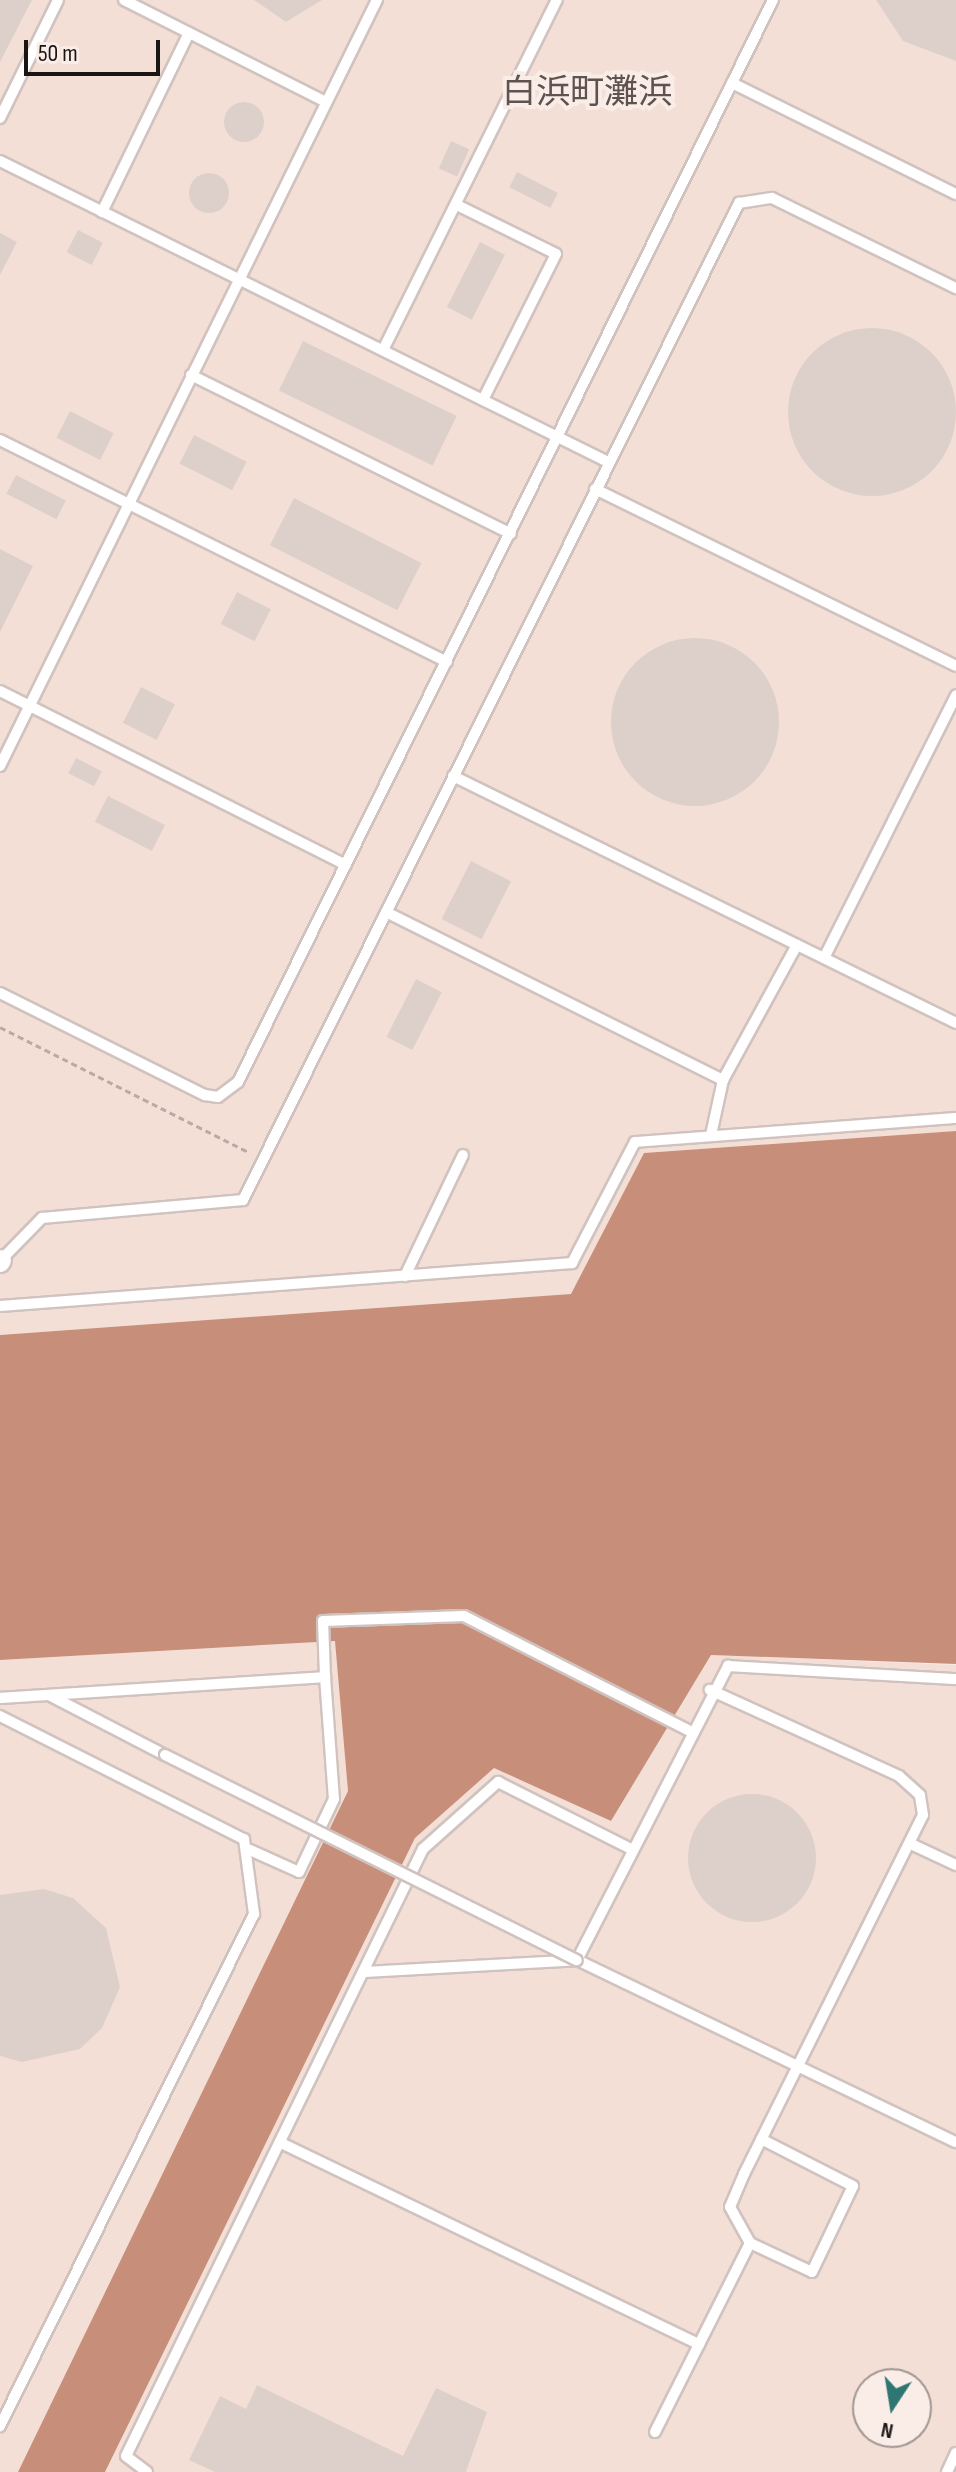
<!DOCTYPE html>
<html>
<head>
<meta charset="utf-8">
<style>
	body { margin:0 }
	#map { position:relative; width:956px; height:2472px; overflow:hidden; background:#faece7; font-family:"Sofia Sans Condensed","Noto Sans JP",sans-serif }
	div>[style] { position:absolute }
	.built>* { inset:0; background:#f4dfd7 }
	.water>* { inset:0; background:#c78e7a }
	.building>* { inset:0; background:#ddd0cb; transform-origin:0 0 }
	.round { border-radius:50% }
	.path>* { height:3px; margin-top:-1.5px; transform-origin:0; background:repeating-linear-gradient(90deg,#b6aba7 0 6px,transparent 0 10px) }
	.roads { filter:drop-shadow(2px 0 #d0c3bf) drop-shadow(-2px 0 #d0c3bf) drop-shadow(0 2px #d0c3bf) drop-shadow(0 -2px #d0c3bf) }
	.service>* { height:10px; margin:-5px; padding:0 5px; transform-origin:5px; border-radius:5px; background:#fff }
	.minor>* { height:20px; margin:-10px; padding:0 10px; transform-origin:10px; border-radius:10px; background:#fff }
	.bridges { filter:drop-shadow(2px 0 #d0c3bf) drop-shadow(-2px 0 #d0c3bf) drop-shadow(0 2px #d0c3bf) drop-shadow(0 -2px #d0c3bf) }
	.service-bridge>* { height:10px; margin:-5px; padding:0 5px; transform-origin:5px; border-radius:5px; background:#fff }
	span { translate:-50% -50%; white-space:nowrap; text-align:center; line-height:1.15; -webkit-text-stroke:8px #faece7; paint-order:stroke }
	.quarter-label { font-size:34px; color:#5e534f }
	.north { position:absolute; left:852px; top:2368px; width:80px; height:80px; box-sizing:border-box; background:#faece7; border:2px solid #a09692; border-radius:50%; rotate:192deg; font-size:22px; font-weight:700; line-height:32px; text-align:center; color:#191513 }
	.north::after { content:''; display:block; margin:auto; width:28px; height:36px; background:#2d7672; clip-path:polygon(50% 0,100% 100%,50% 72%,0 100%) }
	.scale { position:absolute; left:24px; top:40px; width:136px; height:36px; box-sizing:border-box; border:4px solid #191513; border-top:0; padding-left:10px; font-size:24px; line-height:28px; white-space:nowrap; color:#191513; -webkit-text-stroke:6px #faece7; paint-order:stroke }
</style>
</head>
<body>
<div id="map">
	<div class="built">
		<div style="clip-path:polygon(0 0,956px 0,956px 1131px,645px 1153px,572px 1294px,0 1335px)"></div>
		<div style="clip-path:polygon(336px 1641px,348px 1791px,18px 2472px,0 2472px,0 1660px)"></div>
		<div style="clip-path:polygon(evenodd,711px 1655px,956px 1665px,956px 2472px,105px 2472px,415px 1838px,494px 1767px,611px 1821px,711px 1655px,868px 2384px,916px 2384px,916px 2432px,868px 2432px,868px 2384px)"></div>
	</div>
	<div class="water">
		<div style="clip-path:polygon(956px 1131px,956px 1664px,711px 1655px,611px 1821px,494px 1768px,415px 1838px,105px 2472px,18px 2472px,348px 1791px,335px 1641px,0 1660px,0 1335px,571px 1294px,644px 1153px)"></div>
	</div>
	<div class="building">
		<div style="clip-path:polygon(0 0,32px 0,0 62px)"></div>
		<div style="clip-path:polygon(254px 0,322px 0,286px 22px)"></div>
		<div style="clip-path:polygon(876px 0,956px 0,956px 61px,903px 41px)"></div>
		<div class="round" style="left:224px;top:102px;width:40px;height:40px"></div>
		<div style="left:451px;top:141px;width:20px;height:30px;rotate:24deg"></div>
		<div style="left:517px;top:172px;width:46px;height:17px;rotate:27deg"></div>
		<div class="round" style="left:189px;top:173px;width:40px;height:40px"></div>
		<div style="left:78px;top:230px;width:28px;height:25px;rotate:27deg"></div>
		<div style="clip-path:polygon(0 233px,17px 242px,0 275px)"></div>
		<div style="left:480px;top:242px;width:28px;height:73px;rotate:27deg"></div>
		<div class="round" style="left:788px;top:328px;width:168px;height:168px"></div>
		<div style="left:303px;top:341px;width:171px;height:55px;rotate:26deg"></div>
		<div style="left:70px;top:411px;width:49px;height:30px;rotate:27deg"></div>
		<div style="left:194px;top:435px;width:59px;height:32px;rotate:27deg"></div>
		<div style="left:16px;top:475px;width:56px;height:21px;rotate:27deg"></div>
		<div style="left:294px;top:498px;width:143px;height:53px;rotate:27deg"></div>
		<div style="clip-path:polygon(0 549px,33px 566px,0 632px)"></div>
		<div style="left:237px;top:592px;width:38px;height:36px;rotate:27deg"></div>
		<div class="round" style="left:611px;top:638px;width:168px;height:168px"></div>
		<div style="left:141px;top:687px;width:38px;height:40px;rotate:27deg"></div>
		<div style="left:76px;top:758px;width:29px;height:17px;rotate:27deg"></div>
		<div style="left:108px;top:796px;width:64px;height:29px;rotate:27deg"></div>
		<div style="left:471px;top:861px;width:45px;height:65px;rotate:27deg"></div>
		<div style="left:416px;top:979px;width:29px;height:65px;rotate:27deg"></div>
		<div class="round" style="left:688px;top:1794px;width:128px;height:128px"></div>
		<div style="clip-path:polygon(44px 1889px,73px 1898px,106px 1928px,120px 1987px,102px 2028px,80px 2049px,22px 2062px,0 2056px,0 1895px)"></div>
		<div style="clip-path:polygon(257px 2385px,403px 2456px,436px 2388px,487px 2412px,466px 2472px,215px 2472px,189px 2460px,220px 2396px,246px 2409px)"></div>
	</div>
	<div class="path">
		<div style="left:0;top:1027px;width:280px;rotate:26.7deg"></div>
	</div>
	<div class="roads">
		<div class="service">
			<div style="left:124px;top:0;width:226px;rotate:26.8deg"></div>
			<div style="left:732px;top:83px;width:250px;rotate:26.4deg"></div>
			<div style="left:0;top:118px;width:131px;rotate:-63.8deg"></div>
			<div style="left:0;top:161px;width:678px;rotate:26.34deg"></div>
			<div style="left:457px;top:205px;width:110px;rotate:26.3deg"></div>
			<div style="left:556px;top:254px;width:163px;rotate:116.6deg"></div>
			<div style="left:102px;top:212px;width:199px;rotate:-64.1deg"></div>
			<div style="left:383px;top:350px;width:391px;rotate:-63.6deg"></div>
			<div style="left:191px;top:375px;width:357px;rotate:26.4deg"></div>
			<div style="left:0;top:440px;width:499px;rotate:26.4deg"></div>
			<div style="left:595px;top:489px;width:402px;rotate:26.1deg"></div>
			<div style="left:0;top:691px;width:387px;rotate:26.7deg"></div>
			<div style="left:0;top:766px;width:854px;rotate:-63.8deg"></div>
			<div style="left:453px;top:776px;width:560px;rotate:26.15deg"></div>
			<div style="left:386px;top:912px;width:377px;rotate:26.5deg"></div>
			<div style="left:824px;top:958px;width:294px;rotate:-63.3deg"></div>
			<div style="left:0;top:993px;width:229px;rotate:26.5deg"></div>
			<div style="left:205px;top:1095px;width:13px;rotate:9deg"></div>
			<div style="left:218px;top:1097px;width:25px;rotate:-37deg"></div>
			<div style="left:238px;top:1082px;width:1207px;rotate:-63.69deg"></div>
			<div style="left:711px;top:1135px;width:56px;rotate:-77.7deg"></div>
			<div style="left:723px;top:1080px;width:154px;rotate:-61.3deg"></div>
			<div style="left:1px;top:1260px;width:59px;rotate:-45.7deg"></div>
			<div style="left:42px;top:1218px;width:202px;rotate:-5.1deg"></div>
			<div style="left:243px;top:1200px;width:1114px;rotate:-63.55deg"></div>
			<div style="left:739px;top:203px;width:33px;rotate:-9deg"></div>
			<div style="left:772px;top:198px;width:205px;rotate:26.1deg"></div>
			<div style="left:405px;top:1276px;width:134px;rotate:-64.4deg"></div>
			<div style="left:0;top:1306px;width:574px;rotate:-4.3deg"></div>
			<div style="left:572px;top:1263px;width:136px;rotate:-62.5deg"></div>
			<div style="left:635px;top:1142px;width:322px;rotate:-4.3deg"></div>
			<div style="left:325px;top:1677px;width:56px;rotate:-92deg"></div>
			<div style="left:323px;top:1621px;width:141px;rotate:-2deg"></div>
			<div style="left:464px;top:1616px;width:254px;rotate:27deg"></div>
			<div style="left:51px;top:1696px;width:128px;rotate:27.4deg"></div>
			<div style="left:0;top:1698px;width:326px;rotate:-3.7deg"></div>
			<div style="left:325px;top:1677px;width:122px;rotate:85.8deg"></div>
			<div style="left:334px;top:1799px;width:81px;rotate:115.6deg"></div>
			<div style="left:299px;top:1872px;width:54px;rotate:-155.8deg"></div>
			<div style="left:0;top:1716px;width:273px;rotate:26.8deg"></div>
			<div style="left:244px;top:1839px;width:76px;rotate:82.4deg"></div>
			<div style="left:254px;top:1914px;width:572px;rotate:116.39deg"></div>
			<div style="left:911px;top:1844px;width:50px;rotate:25deg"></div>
			<div style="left:577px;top:1960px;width:331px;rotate:-62.8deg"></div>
			<div style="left:728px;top:1666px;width:228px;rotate:3.3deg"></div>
			<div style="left:365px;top:1972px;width:212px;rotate:-3.2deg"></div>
			<div style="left:577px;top:1960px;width:420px;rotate:25.7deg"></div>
			<div style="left:281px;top:2143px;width:464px;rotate:25.7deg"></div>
			<div style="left:750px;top:2243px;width:68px;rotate:25.1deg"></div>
			<div style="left:812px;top:2272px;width:95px;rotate:-64.5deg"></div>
			<div style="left:853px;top:2186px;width:103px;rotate:-152.9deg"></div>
			<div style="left:655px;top:2432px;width:212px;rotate:-63.3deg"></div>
			<div style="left:750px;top:2243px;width:41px;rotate:-119.1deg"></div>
			<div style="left:730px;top:2207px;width:36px;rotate:-67deg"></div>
			<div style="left:744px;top:2174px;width:401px;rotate:-63.5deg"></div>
			<div style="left:923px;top:1815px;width:20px;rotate:-99deg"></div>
			<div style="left:920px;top:1795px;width:28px;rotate:-138deg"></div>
			<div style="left:899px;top:1776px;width:208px;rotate:-155.5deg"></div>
			<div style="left:147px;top:2472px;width:26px;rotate:-143deg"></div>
			<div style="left:126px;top:2456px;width:676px;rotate:-63.93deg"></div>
			<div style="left:423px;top:1849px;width:101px;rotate:-41.8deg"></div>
			<div style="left:498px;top:1782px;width:151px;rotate:26.7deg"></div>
			<div style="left:947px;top:2472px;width:21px;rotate:-65deg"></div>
		</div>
		<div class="minor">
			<div style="left:0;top:1262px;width:2px;rotate:-63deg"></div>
		</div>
	</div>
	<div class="bridges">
		<div class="service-bridge">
			<div style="left:165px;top:1755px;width:460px;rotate:26.5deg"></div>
		</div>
	</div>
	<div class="quarter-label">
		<span style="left:587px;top:93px">白浜町灘浜</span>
	</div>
	<div class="north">N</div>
	<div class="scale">50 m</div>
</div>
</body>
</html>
